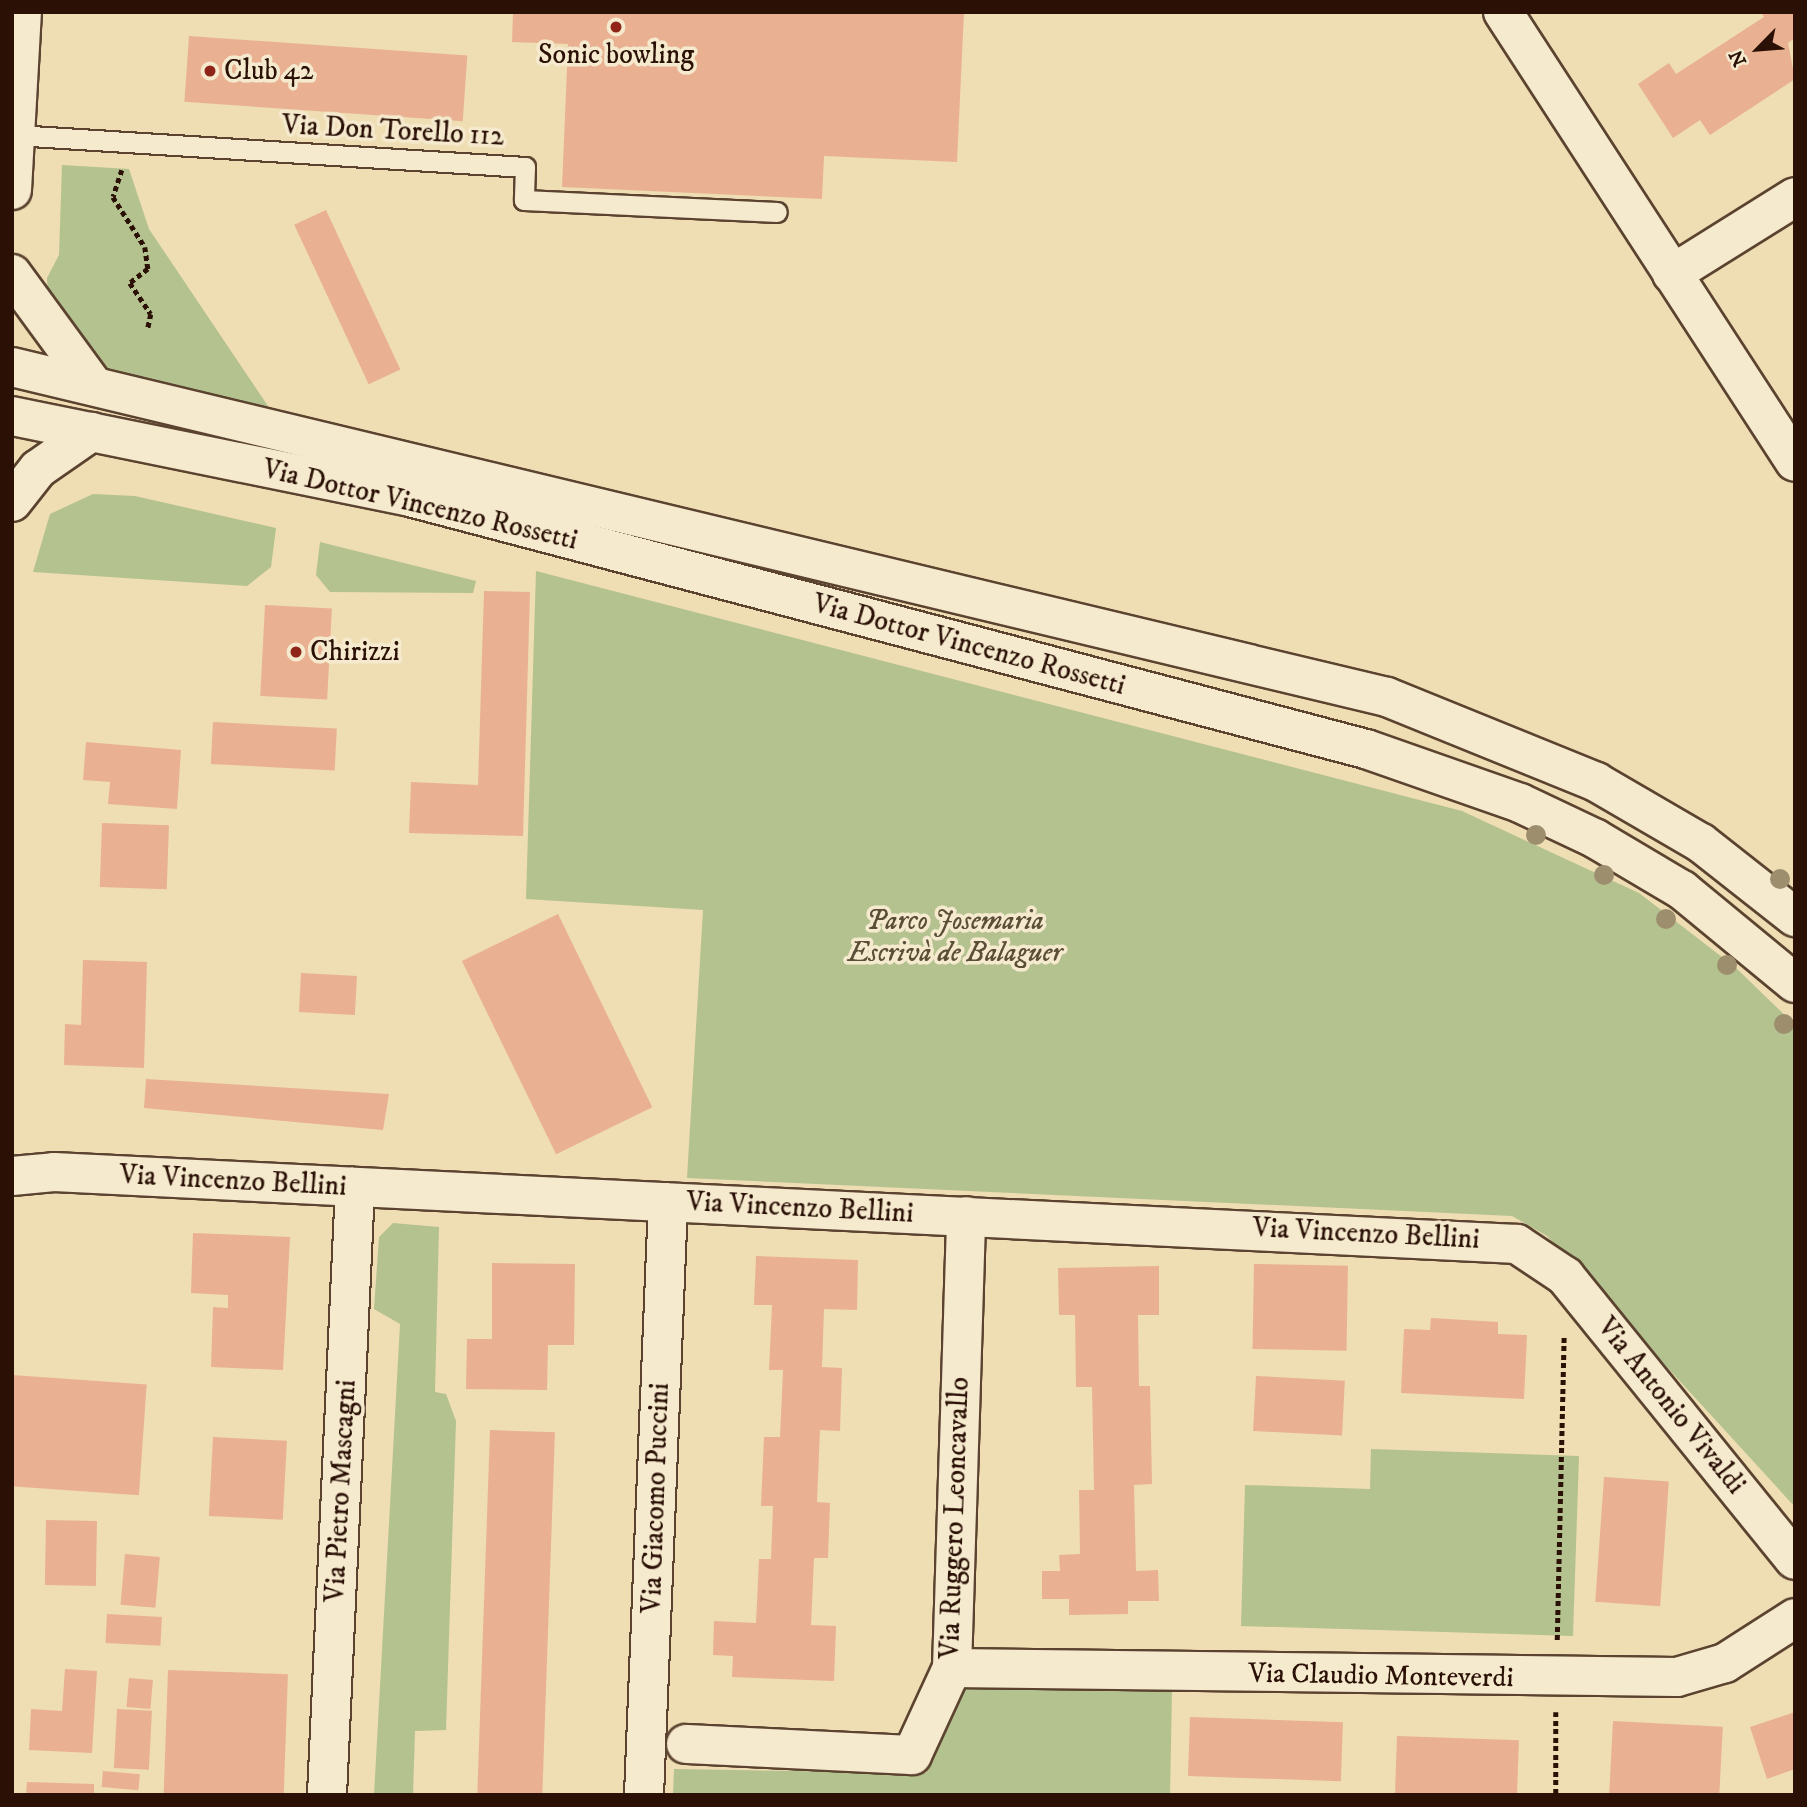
<!DOCTYPE html>
<html>
<head>
<meta charset="utf-8">
<style>
	body { margin:0 }
	#map { position:relative; width:1807px; height:1807px; overflow:hidden; background:#efddb3; font-family:"IM FELL DW Pica",serif }
	div>[style] { position:absolute }
	.green>* { inset:0; background:#b4c290 }
	.building>* { inset:0; background:#e9b192; transform-origin:0 0 }
	.path>* { height:4.5px; margin-top:-2.25px; transform-origin:0; background:repeating-linear-gradient(90deg,#2a1005 0 5px,transparent 0 8.5px) }
	.roads { filter:drop-shadow(2px 0 #5b4330) drop-shadow(-2px 0 #5b4330) drop-shadow(0 2px #5b4330) drop-shadow(0 -2px #5b4330) }
	.service>* { height:19px; margin:-9.5px; padding:0 9.5px; transform-origin:9.5px; border-radius:9.5px; background:#f5e9ce }
	.minor>* { height:38px; margin:-19px; padding:0 19px; transform-origin:19px; border-radius:19px; background:#f5e9ce }
	.tertiary>* { height:38px; margin:-19px; padding:0 19px; transform-origin:19px; border-radius:19px; background:#f5e9ce }
	.secondary>* { height:38px; margin:-19px; padding:0 19px; transform-origin:19px; border-radius:19px; background:#f5e9ce }
	.trees>* { width:20px; height:20px; margin:-10px; border-radius:50%; background:#9d8e6e }
	.dots>* { width:19px; height:19px; translate:-50% -50%; box-sizing:border-box; border:4px solid #f5e9ce; border-radius:50% }
	span { translate:-50% -50%; white-space:nowrap; text-align:center; line-height:1.15; -webkit-text-stroke:7px #f5e9ce; paint-order:stroke }
	.poi-label { font-size:28px; color:#2a1005 }
	.left { translate:0 -50%; text-align:left }
	.street-label { font-size:28px; color:#2a1005 }
	.park-label { font-size:28px; color:#5a4e36; font-style:italic }
	.frame { position:absolute; inset:0; border:14px solid #2a1005; pointer-events:none }
	.north { position:absolute; left:1723px; top:14px; width:70px; height:70px; -webkit-text-stroke:5px #f5e9ce; paint-order:stroke; rotate:245deg; font-size:19px; font-weight:700; line-height:28px; text-align:center; color:#2a1005 }
	.north::after { content:''; display:block; margin:auto; width:24px; height:32px; background:#2a1005; clip-path:polygon(50% 0,100% 100%,50% 72%,0 100%) }
</style>
</head>
<body>
<div id="map">
	<div class="green">
		<div style="clip-path:polygon(62px 165px,129px 169px,149px 229px,272px 412px,92px 379px,48px 308px,47px 278px,59px 255px)"></div>
		<div style="clip-path:polygon(93px 494px,135px 496px,276px 528px,271px 567px,247px 586px,33px 572px,50px 514px)"></div>
		<div style="clip-path:polygon(320px 542px,476px 581px,473px 593px,330px 592px,316px 575px)"></div>
		<div style="clip-path:polygon(536px 571px,1462px 811px,1639px 893px,1735px 967px,1795px 1025px,1795px 1507px,1547px 1236px,1512px 1216px,687px 1178px,703px 910px,526px 899px)"></div>
		<div style="clip-path:polygon(393px 1223px,439px 1227px,435px 1392px,446px 1394px,456px 1421px,446px 1730px,415px 1731px,413px 1795px,374px 1795px,400px 1324px,374px 1309px,379px 1237px)"></div>
		<div style="clip-path:polygon(1371px 1449px,1579px 1456px,1573px 1636px,1241px 1626px,1245px 1485px,1370px 1489px)"></div>
		<div style="clip-path:polygon(966px 1686px,1172px 1691px,1170px 1795px,673px 1795px,674px 1769px,926px 1773px)"></div>
	</div>
	<div class="building">
		<div style="clip-path:polygon(513px 12px,964px 12px,957px 162px,824px 156px,822px 199px,562px 187px,568px 44px,512px 42px)"></div>
		<div style="clip-path:polygon(1761px 12px,1795px 12px,1795px 38px,1788px 43px,1795px 79px,1710px 135px,1700px 120px,1673px 138px,1638px 84px,1669px 63px,1676px 74px,1764px 17px)"></div>
		<div style="left:189px;top:36px;width:279px;height:66px;rotate:4deg"></div>
		<div style="left:326px;top:210px;width:176px;height:35px;rotate:65deg"></div>
		<div style="clip-path:polygon(484px 591px,530px 592px,523px 836px,409px 833px,411px 782px,478px 785px)"></div>
		<div style="left:265px;top:605px;width:67px;height:91px;rotate:3deg"></div>
		<div style="left:213px;top:722px;width:124px;height:42px;rotate:3deg"></div>
		<div style="clip-path:polygon(86px 742px,181px 750px,177px 809px,108px 804px,110px 782px,83px 780px)"></div>
		<div style="left:102px;top:823px;width:67px;height:64px;rotate:2deg"></div>
		<div style="left:558px;top:914px;width:215px;height:107px;rotate:64deg"></div>
		<div style="clip-path:polygon(83px 960px,147px 962px,144px 1068px,64px 1065px,65px 1024px,81px 1025px)"></div>
		<div style="left:301px;top:973px;width:56px;height:39px;rotate:3deg"></div>
		<div style="clip-path:polygon(146px 1079px,389px 1094px,383px 1130px,144px 1108px)"></div>
		<div style="clip-path:polygon(193px 1233px,290px 1237px,283px 1370px,211px 1367px,213px 1307px,228px 1308px,228px 1295px,191px 1293px)"></div>
		<div style="clip-path:polygon(756px 1256px,858px 1260px,857px 1310px,824px 1309px,822px 1367px,842px 1368px,840px 1431px,820px 1430px,817px 1502px,830px 1503px,828px 1558px,814px 1558px,811px 1625px,836px 1626px,834px 1681px,732px 1677px,733px 1656px,713px 1655px,714px 1621px,756px 1623px,759px 1559px,771px 1559px,773px 1506px,761px 1506px,764px 1437px,780px 1437px,783px 1370px,769px 1370px,772px 1305px,754px 1305px)"></div>
		<div style="clip-path:polygon(492px 1263px,575px 1264px,574px 1345px,548px 1345px,547px 1390px,466px 1389px,467px 1339px,492px 1339px)"></div>
		<div style="left:1254px;top:1264px;width:94px;height:85px;rotate:1deg"></div>
		<div style="clip-path:polygon(1159px 1266px,1159px 1315px,1138px 1315px,1139px 1386px,1150px 1386px,1152px 1484px,1134px 1485px,1136px 1571px,1158px 1570px,1159px 1601px,1128px 1601px,1128px 1614px,1069px 1615px,1069px 1599px,1042px 1599px,1042px 1571px,1060px 1571px,1059px 1555px,1080px 1554px,1079px 1490px,1094px 1490px,1092px 1387px,1076px 1387px,1075px 1315px,1059px 1315px,1058px 1268px)"></div>
		<div style="clip-path:polygon(1431px 1318px,1498px 1322px,1498px 1334px,1527px 1335px,1524px 1399px,1401px 1393px,1404px 1329px,1430px 1330px)"></div>
		<div style="left:12px;top:1375px;width:135px;height:111px;rotate:4deg"></div>
		<div style="left:1256px;top:1376px;width:89px;height:55px;rotate:3deg"></div>
		<div style="left:490px;top:1430px;width:65px;height:365px;rotate:2deg"></div>
		<div style="left:213px;top:1437px;width:74px;height:79px;rotate:3deg"></div>
		<div style="left:1604px;top:1477px;width:65px;height:125px;rotate:4deg"></div>
		<div style="left:46px;top:1520px;width:51px;height:65px;rotate:1deg"></div>
		<div style="left:125px;top:1554px;width:35px;height:51px;rotate:5deg"></div>
		<div style="left:107px;top:1614px;width:55px;height:29px;rotate:3deg"></div>
		<div style="clip-path:polygon(65px 1669px,97px 1671px,92px 1753px,29px 1750px,31px 1709px,62px 1711px)"></div>
		<div style="left:168px;top:1670px;width:120px;height:125px;rotate:2deg"></div>
		<div style="left:129px;top:1678px;width:24px;height:29px;rotate:5deg"></div>
		<div style="left:117px;top:1709px;width:35px;height:59px;rotate:3deg"></div>
		<div style="clip-path:polygon(1795px 1712px,1795px 1769px,1767px 1779px,1750px 1727px)"></div>
		<div style="left:1190px;top:1717px;width:153px;height:59px;rotate:2deg"></div>
		<div style="left:1613px;top:1721px;width:110px;height:74px;rotate:3deg"></div>
		<div style="left:1397px;top:1736px;width:122px;height:59px;rotate:2deg"></div>
		<div style="left:103px;top:1771px;width:37px;height:16px;rotate:5deg"></div>
		<div style="clip-path:polygon(27px 1782px,94px 1784px,94px 1795px,26px 1795px)"></div>
	</div>
	<div class="path">
		<div style="left:122px;top:170px;width:28px;rotate:108deg"></div>
		<div style="left:113px;top:197px;width:59px;rotate:57.4deg"></div>
		<div style="left:145px;top:247px;width:22px;rotate:82deg"></div>
		<div style="left:148px;top:269px;width:23px;rotate:142deg"></div>
		<div style="left:130px;top:283px;width:37px;rotate:56deg"></div>
		<div style="left:151px;top:314px;width:14px;rotate:102deg"></div>
		<div style="left:1557px;top:1640px;width:306px;rotate:-88.7deg"></div>
		<div style="left:1556px;top:1712px;width:83px;rotate:90deg"></div>
	</div>
	<div class="roads">
		<div class="service">
			<div style="left:15px;top:135px;width:511px;rotate:3.59deg"></div>
			<div style="left:525px;top:167px;width:33px;rotate:92deg"></div>
			<div style="left:524px;top:200px;width:253px;rotate:2.7deg"></div>
		</div>
		<div class="minor">
			<div style="left:1503px;top:12px;width:536px;rotate:57.02deg"></div>
			<div style="left:1672px;top:274px;width:145px;rotate:-32deg"></div>
			<div style="left:12px;top:1176px;width:42px;rotate:-5.4deg"></div>
			<div style="left:54px;top:1172px;width:1465px;rotate:2.82deg"></div>
			<div style="left:1517px;top:1244px;width:58px;rotate:33.7deg"></div>
			<div style="left:1565px;top:1276px;width:365px;rotate:51deg"></div>
			<div style="left:952px;top:1668px;width:725px;rotate:0.71deg"></div>
			<div style="left:1677px;top:1677px;width:50px;rotate:-16.3deg"></div>
			<div style="left:1725px;top:1663px;width:83px;rotate:-32.7deg"></div>
			<div style="left:686px;top:1744px;width:226px;rotate:2.8deg"></div>
			<div style="left:912px;top:1755px;width:96px;rotate:-65.3deg"></div>
			<div style="left:952px;top:1668px;width:452px;rotate:-88.2deg"></div>
			<div style="left:327px;top:1795px;width:609px;rotate:-87.36deg"></div>
			<div style="left:644px;top:1795px;width:593px;rotate:-87.68deg"></div>
		</div>
		<div class="tertiary">
			<div style="left:12px;top:274px;width:134px;rotate:53.8deg"></div>
			<div style="left:12px;top:367px;width:1414px;rotate:13.5deg"></div>
			<div style="left:1387px;top:697px;width:226px;rotate:22.1deg"></div>
			<div style="left:1596px;top:782px;width:121px;rotate:30.2deg"></div>
			<div style="left:1701px;top:843px;width:120px;rotate:38.2deg"></div>
			<div style="left:12px;top:416px;width:406px;rotate:11.5deg"></div>
			<div style="left:410px;top:497px;width:989px;rotate:14.77deg"></div>
			<div style="left:1366px;top:749px;width:163px;rotate:19.3deg"></div>
			<div style="left:1520px;top:803px;width:84px;rotate:25.3deg"></div>
			<div style="left:1596px;top:839px;width:100px;rotate:30.7deg"></div>
			<div style="left:1682px;top:890px;width:146px;rotate:39.5deg"></div>
			<div style="left:12px;top:502px;width:42px;rotate:-51.8deg"></div>
			<div style="left:38px;top:469px;width:65px;rotate:-34.9deg"></div>
		</div>
		<div class="secondary">
			<div style="left:12px;top:190px;width:178px;rotate:-86.8deg"></div>
		</div>
	</div>
	<div class="trees">
		<div style="left:1536px;top:835px"></div>
		<div style="left:1604px;top:875px"></div>
		<div style="left:1780px;top:879px"></div>
		<div style="left:1666px;top:919px"></div>
		<div style="left:1727px;top:965px"></div>
		<div style="left:1784px;top:1024px"></div>
	</div>
	<div class="dots">
		<div style="left:616px;top:27px;background:#8f2418"></div>
		<div style="left:210px;top:71px;background:#8f2418"></div>
		<div style="left:296px;top:652px;background:#8f2418"></div>
	</div>
	<div class="poi-label">
		<span style="left:616px;top:55px">Sonic bowling</span>
		<span class="left" style="left:224px;top:71px">Club 42</span>
		<span class="left" style="left:310px;top:652px">Chirizzi</span>
	</div>
	<div class="street-label">
		<span style="left:393px;top:131px;rotate:3deg">Via Don Torello 112</span>
		<span style="left:420px;top:505px;rotate:13deg">Via Dottor Vincenzo Rossetti</span>
		<span style="left:969px;top:645px;rotate:15deg">Via Dottor Vincenzo Rossetti</span>
		<span style="left:233px;top:1181px;rotate:3deg">Via Vincenzo Bellini</span>
		<span style="left:800px;top:1208px;rotate:3deg">Via Vincenzo Bellini</span>
		<span style="left:1366px;top:1234px;rotate:3deg">Via Vincenzo Bellini</span>
		<span style="left:1671px;top:1406px;rotate:51deg">Via Antonio Vivaldi</span>
		<span style="left:341px;top:1491px;rotate:-87deg">Via Pietro Mascagni</span>
		<span style="left:656px;top:1498px;rotate:-88deg">Via Giacomo Puccini</span>
		<span style="left:955px;top:1518px;rotate:-88deg">Via Ruggero Leoncavallo</span>
		<span style="left:1381px;top:1676px;rotate:1deg">Via Claudio Monteverdi</span>
	</div>
	<div class="park-label">
		<span style="left:955px;top:937px">Parco Josemaria<br>Escrivà de Balaguer</span>
	</div>
	<div class="frame"></div>
	<div class="north">N</div>
</div>
</body>
</html>
